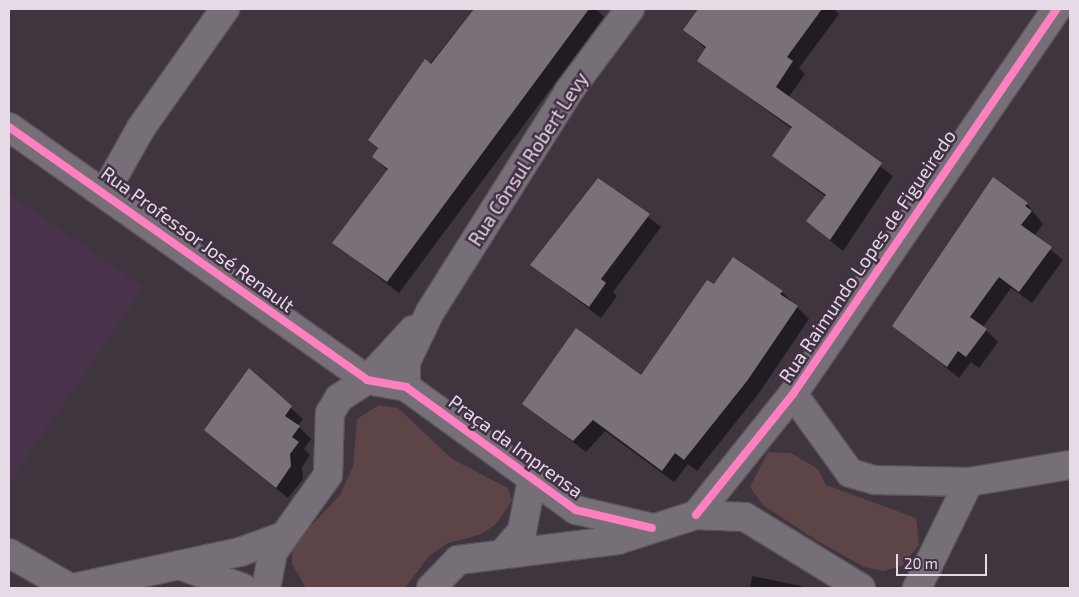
<!DOCTYPE html>
<html>
<head>
<meta charset="utf-8">
<style>
	body { margin:0 }
	#map { position:relative; width:1079px; height:597px; overflow:hidden; background:#3e353f; font-family:"Exo 2",sans-serif }
	div>[style] { position:absolute }
	.built>* { inset:0; background:#48334b }
	.green>* { inset:0; background:#5d4447 }
	.shadow>* { inset:0; background:#0007 }
	.building>* { inset:0; background:#7a7077 }
	.roads { filter:drop-shadow(1px 0 #5b535c) drop-shadow(-1px 0 #5b535c) drop-shadow(0 1px #5b535c) drop-shadow(0 -1px #5b535c) }
	.minor>* { height:28px; margin:-14px; padding:0 14px; transform-origin:14px; border-radius:14px; background:#776f78 }
	.cycleway>* { height:8px; margin:-4px; padding:0 4px; transform-origin:4px; border-radius:4px; background:#ff80c0 }
	span { translate:-50% -50%; white-space:nowrap; text-align:center; line-height:1.15; -webkit-text-stroke:5px #423044; paint-order:stroke }
	.street-label { font-size:19px; color:#e5dae6 }
	.frame { position:absolute; inset:0; border:10px solid #e5dae6; pointer-events:none }
	.scale { position:absolute; left:896px; top:554px; width:91px; height:22px; box-sizing:border-box; border:2px solid #e5dae6; border-top:0; padding-left:6px; font-size:15px; line-height:18px; white-space:nowrap; color:#e5dae6; -webkit-text-stroke:4px #423044; paint-order:stroke }
</style>
</head>
<body>
<div id="map">
	<div class="built">
		<div style="clip-path:polygon(9px 194px,144px 287px,9px 484px)"></div>
	</div>
	<div class="green">
		<div style="clip-path:polygon(379px 405px,398px 408px,452px 459px,508px 488px,512px 501px,496px 524px,482px 534px,448px 543px,429px 556px,405px 588px,306px 588px,292px 564px,292px 546px,340px 495px,353px 466px,357px 419px)"></div>
		<div style="clip-path:polygon(768px 452px,791px 453px,818px 469px,826px 485px,916px 518px,919px 545px,902px 566px,883px 571px,864px 567px,816px 540px,763px 505px,750px 487px)"></div>
	</div>
	<div class="shadow">
		<div style="clip-path:polygon(474px 9px,596px 9px,604px 17px,399px 293px,334px 243px,388px 171px,373px 157px,379px 150px,369px 140px)"></div>
		<div style="clip-path:polygon(700px 9px,717px 9px,732px 20px,740px 9px,834px 9px,839px 14px,799px 68px,805px 74px,788px 98px,893px 176px,843px 251px,807px 221px,826px 197px,773px 156px,792px 129px,698px 60px,706px 49px,684px 30px)"></div>
		<div style="clip-path:polygon(599px 179px,661px 227px,613px 292px,617px 296px,601px 318px,532px 265px)"></div>
		<div style="clip-path:polygon(1027px 204px,1043px 224px,1034px 236px,1063px 260px,1032px 303px,1011px 288px,983px 327px,998px 342px,979px 368px,971px 362px,959px 378px,894px 325px)"></div>
		<div style="clip-path:polygon(714px 286px,782px 292px,809px 319px,759px 393px,697px 471px,688px 464px,674px 482px,605px 431px,586px 452px,524px 404px,641px 377px)"></div>
		<div style="clip-path:polygon(249px 370px,303px 419px,298px 426px,311px 439px,304px 449px,310px 455px,302px 467px,303px 479px,288px 498px,205px 430px)"></div>
		<div style="clip-path:polygon(752px 576px,801px 586px,803px 588px,750px 588px)"></div>
	</div>
	<div class="building">
		<div style="clip-path:polygon(474px 9px,589px 9px,387px 282px,332px 243px,388px 169px,372px 157px,378px 148px,368px 140px,425px 59px,431px 64px)"></div>
		<div style="clip-path:polygon(698px 9px,822px 9px,787px 57px,793px 61px,776px 87px,882px 163px,830px 240px,806px 221px,826px 195px,772px 156px,792px 127px,697px 61px,706px 47px,683px 30px)"></div>
		<div style="clip-path:polygon(993px 177px,1028px 203px,1025px 206px,1032px 211px,1021px 225px,1052px 247px,1019px 292px,999px 277px,970px 317px,987px 329px,966px 357px,958px 351px,947px 367px,892px 326px)"></div>
		<div style="clip-path:polygon(598px 178px,650px 214px,601px 279px,606px 283px,589px 307px,530px 265px)"></div>
		<div style="clip-path:polygon(733px 257px,783px 291px,780px 294px,798px 306px,747px 381px,684px 460px,675px 453px,662px 471px,593px 420px,573px 441px,522px 404px,576px 328px,641px 375px,707px 280px,714px 284px)"></div>
		<div style="clip-path:polygon(249px 368px,292px 406px,285px 416px,300px 426px,292px 437px,299px 442px,290px 454px,291px 466px,276px 488px,204px 430px)"></div>
	</div>
	<div class="roads">
		<div class="minor">
			<div style="left:9px;top:127px;width:438px;rotate:35.2deg"></div>
			<div style="left:367px;top:380px;width:40px;rotate:10deg"></div>
			<div style="left:406px;top:387px;width:210px;rotate:35.9deg"></div>
			<div style="left:576px;top:510px;width:78px;rotate:13.3deg"></div>
			<div style="left:105px;top:192px;width:73px;rotate:-60.6deg"></div>
			<div style="left:141px;top:128px;width:146px;rotate:-54.8deg"></div>
			<div style="left:406px;top:387px;width:25px;rotate:-90deg"></div>
			<div style="left:406px;top:362px;width:55px;rotate:-64.4deg"></div>
			<div style="left:430px;top:312px;width:261px;rotate:-57.8deg"></div>
			<div style="left:569px;top:91px;width:102px;rotate:-53.4deg"></div>
			<div style="left:793px;top:394px;width:97px;rotate:54.2deg"></div>
			<div style="left:850px;top:473px;width:26px;rotate:16deg"></div>
			<div style="left:875px;top:480px;width:94px;rotate:1.2deg"></div>
			<div style="left:969px;top:482px;width:102px;rotate:-9.6deg"></div>
			<div style="left:696px;top:515px;width:155px;rotate:-51.3deg"></div>
			<div style="left:793px;top:394px;width:467px;rotate:-55.6deg"></div>
			<div style="left:9px;top:553px;width:70px;rotate:29.8deg"></div>
			<div style="left:503px;top:553px;width:29px;rotate:-49deg"></div>
			<div style="left:522px;top:531px;width:53px;rotate:-79.1deg"></div>
			<div style="left:179px;top:565px;width:68px;rotate:19.8deg"></div>
			<div style="left:73px;top:588px;width:171px;rotate:-12.2deg"></div>
			<div style="left:240px;top:552px;width:47px;rotate:-20deg"></div>
			<div style="left:266px;top:588px;width:37px;rotate:-79deg"></div>
			<div style="left:273px;top:552px;width:95px;rotate:-54.5deg"></div>
			<div style="left:328px;top:475px;width:62px;rotate:-88.2deg"></div>
			<div style="left:330px;top:413px;width:17px;rotate:-59deg"></div>
			<div style="left:339px;top:398px;width:33px;rotate:-33deg"></div>
			<div style="left:367px;top:380px;width:68px;rotate:-47.4deg"></div>
			<div style="left:431px;top:588px;width:39px;rotate:-46deg"></div>
			<div style="left:458px;top:560px;width:161px;rotate:-7.1deg"></div>
			<div style="left:618px;top:540px;width:82px;rotate:-17.8deg"></div>
			<div style="left:696px;top:515px;width:49px;rotate:2.3deg"></div>
			<div style="left:745px;top:517px;width:136px;rotate:31.5deg"></div>
			<div style="left:917px;top:588px;width:118px;rotate:-63.9deg"></div>
		</div>
	</div>
	<div class="cycleway">
		<div style="left:9px;top:127px;width:438px;rotate:35.2deg"></div>
		<div style="left:367px;top:380px;width:40px;rotate:10deg"></div>
		<div style="left:406px;top:387px;width:210px;rotate:35.9deg"></div>
		<div style="left:576px;top:510px;width:78px;rotate:13.3deg"></div>
		<div style="left:696px;top:515px;width:155px;rotate:-51.3deg"></div>
		<div style="left:793px;top:394px;width:467px;rotate:-55.6deg"></div>
	</div>
	<div class="street-label">
		<span style="left:528px;top:159px;rotate:-57deg">Rua Cônsul Robert Levy</span>
		<span style="left:198px;top:239px;rotate:36deg">Rua Professor José Renault</span>
		<span style="left:867px;top:256px;rotate:-56deg">Rua Raimundo Lopes de Figueiredo</span>
		<span style="left:516px;top:446px;rotate:36deg">Praça da Imprensa</span>
	</div>
	<div class="frame"></div>
	<div class="scale">20 m</div>
</div>
</body>
</html>
